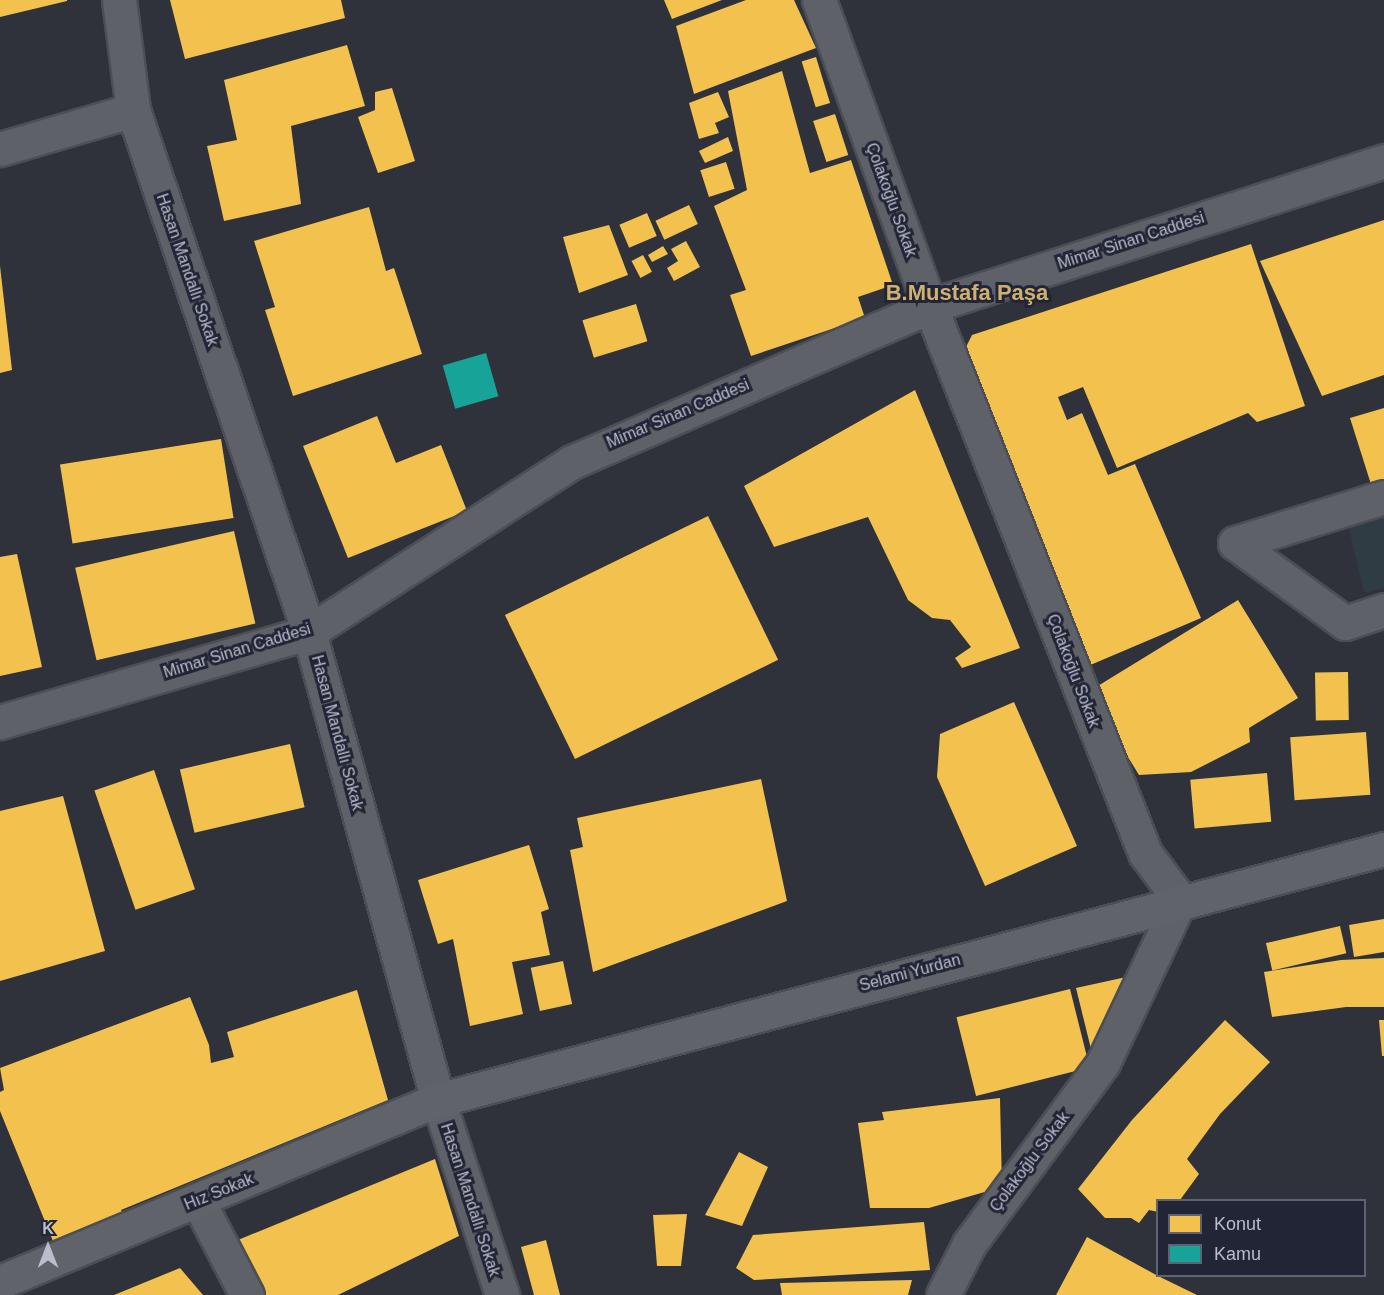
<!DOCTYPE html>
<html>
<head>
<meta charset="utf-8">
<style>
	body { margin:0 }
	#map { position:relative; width:1384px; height:1295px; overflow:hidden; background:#2f323b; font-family:Helvetica,sans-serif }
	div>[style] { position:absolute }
	.green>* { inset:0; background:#2f3c44 }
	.homes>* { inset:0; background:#f2c14e; transform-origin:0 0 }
	.public>* { inset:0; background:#17a398; transform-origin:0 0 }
	.roads { filter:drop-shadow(2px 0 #4c4e56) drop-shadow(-2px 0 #4c4e56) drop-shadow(0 2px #4c4e56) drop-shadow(0 -2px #4c4e56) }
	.minor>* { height:33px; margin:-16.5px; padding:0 16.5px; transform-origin:16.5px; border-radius:16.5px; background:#5f6169 }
	.major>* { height:33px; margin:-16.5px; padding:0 16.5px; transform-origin:16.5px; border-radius:16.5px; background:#61636b }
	span { translate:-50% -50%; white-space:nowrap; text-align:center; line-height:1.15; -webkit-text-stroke:6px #222536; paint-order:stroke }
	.street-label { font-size:16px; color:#babdcb }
	.district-label { font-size:22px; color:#ceb072; font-weight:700 }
	.legend { position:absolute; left:1156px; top:1199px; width:210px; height:78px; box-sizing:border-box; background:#222536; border:2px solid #5f6272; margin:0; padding:8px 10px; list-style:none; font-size:18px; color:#babdcb }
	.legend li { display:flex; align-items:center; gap:12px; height:30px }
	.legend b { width:30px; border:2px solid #5f6272 }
	.north { position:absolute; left:18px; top:1217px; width:60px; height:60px; -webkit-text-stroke:4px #222536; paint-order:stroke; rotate:0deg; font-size:16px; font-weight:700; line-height:24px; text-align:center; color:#babdcb }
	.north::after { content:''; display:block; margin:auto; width:21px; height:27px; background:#babdcb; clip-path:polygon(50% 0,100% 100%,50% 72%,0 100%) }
</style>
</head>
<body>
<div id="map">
	<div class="green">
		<div style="clip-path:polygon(1384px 510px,1384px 588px,1364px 593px,1347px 520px)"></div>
	</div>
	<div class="homes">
		<div style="clip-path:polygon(0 0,67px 0,67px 1px,0 17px)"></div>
		<div style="clip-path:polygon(170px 0,341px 0,345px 18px,185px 59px)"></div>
		<div style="clip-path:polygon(664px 0,722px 0,672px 19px)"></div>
		<div style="clip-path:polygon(746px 0,794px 0,816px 48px,694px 94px,676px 26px)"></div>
		<div style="clip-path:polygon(347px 45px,365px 106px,291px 126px,301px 204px,224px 221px,207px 146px,237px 140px,224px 80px)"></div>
		<div style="left:816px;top:57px;width:48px;height:15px;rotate:73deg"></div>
		<div style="clip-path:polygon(782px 71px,810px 173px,851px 160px,893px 285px,858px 297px,865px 318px,751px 356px,730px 295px,746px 290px,714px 206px,747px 190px,728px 91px)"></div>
		<div style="clip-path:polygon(392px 88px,415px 161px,378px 173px,358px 117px,375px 110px,375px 92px)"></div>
		<div style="clip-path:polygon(718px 92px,729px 117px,715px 123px,719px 133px,699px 139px,689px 103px)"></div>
		<div style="left:835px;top:114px;width:43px;height:23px;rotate:72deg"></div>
		<div style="clip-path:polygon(728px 137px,733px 151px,705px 163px,699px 151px)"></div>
		<div style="left:726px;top:162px;width:28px;height:27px;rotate:72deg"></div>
		<div style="left:689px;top:205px;width:21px;height:37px;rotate:65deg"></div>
		<div style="clip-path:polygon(369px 207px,386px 271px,394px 268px,422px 354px,293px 396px,265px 310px,275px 307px,254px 241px)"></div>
		<div style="left:647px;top:213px;width:25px;height:30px;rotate:67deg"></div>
		<div style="clip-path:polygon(1384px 220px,1384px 375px,1322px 396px,1260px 261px)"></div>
		<div style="clip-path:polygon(609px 225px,628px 275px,579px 293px,563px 237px)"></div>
		<div style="clip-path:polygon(686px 241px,700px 267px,674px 281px,667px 268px,678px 261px,671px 249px)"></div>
		<div style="clip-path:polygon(1251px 244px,1305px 406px,1257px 422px,1248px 413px,1117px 468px,1083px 387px,1058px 397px,1067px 420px,1082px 413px,1108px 475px,1135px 464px,1201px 618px,1088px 666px,959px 361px,972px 335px)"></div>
		<div style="clip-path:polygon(663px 246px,668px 254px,652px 262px,648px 255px)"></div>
		<div style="left:643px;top:255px;width:19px;height:13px;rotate:62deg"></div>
		<div style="clip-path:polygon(0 266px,12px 370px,0 373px)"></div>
		<div style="left:636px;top:304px;width:39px;height:56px;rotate:73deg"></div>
		<div style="clip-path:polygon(915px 390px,1020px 648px,962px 668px,955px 658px,971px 647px,950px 620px,932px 618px,908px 600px,868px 517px,774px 547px,744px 486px)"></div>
		<div style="clip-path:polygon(1384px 408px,1384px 497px,1376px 500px,1350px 418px)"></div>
		<div style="clip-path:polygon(377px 416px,396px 463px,441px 445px,467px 511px,348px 558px,303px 446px)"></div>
		<div style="left:221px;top:439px;width:80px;height:163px;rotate:81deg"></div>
		<div style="left:708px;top:516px;width:160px;height:226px;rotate:64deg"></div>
		<div style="left:234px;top:531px;width:95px;height:163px;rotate:77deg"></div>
		<div style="clip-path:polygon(17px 554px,42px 667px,0 676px,0 557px)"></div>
		<div style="clip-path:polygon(1238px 600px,1298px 698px,1249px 728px,1250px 742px,1191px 772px,1139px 775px,1088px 692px)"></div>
		<div style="left:1348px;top:672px;width:48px;height:33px;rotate:89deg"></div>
		<div style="clip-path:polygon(1014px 702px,1077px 846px,985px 886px,937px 777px,940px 734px)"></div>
		<div style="left:1366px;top:732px;width:63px;height:76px;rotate:86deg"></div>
		<div style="left:290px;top:744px;width:65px;height:113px;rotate:77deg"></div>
		<div style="left:154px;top:770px;width:126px;height:63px;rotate:71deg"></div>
		<div style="left:1267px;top:773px;width:49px;height:77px;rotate:85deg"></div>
		<div style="clip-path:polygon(761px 779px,787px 901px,593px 972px,570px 850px,583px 847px,577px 818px)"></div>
		<div style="clip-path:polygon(63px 796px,105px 951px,0 981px,0 811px)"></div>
		<div style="clip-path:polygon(529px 845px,549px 909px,541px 912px,550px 955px,512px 962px,523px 1014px,470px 1026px,453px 939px,438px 944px,418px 880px)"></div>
		<div style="clip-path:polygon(1384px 919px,1384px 952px,1354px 957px,1349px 925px)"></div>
		<div style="left:1340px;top:926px;width:28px;height:76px;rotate:77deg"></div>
		<div style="clip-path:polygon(1384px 958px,1384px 1007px,1346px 1007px,1272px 1017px,1264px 972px,1341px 960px)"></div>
		<div style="left:563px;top:961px;width:44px;height:33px;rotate:78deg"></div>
		<div style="clip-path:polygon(1140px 974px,1092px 1053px,1076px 988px)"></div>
		<div style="left:1070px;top:989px;width:81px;height:117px;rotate:76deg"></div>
		<div style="clip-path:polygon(357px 990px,388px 1100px,121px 1210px,125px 1218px,55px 1246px,0 1111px,0 1092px,4px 1090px,0 1068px,190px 997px,209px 1045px,211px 1063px,234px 1057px,227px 1032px)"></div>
		<div style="clip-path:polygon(1225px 1020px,1270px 1062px,1220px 1114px,1187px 1159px,1199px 1174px,1180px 1200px,1158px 1200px,1158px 1212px,1149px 1210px,1139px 1223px,1131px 1218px,1105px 1218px,1078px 1189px,1132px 1120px)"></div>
		<div style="clip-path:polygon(1379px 1020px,1384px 1020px,1384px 1056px,1382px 1056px)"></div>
		<div style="clip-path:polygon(1000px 1098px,1002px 1187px,929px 1208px,870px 1208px,858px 1123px,884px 1120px,882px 1112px)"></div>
		<div style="clip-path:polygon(739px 1152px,768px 1167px,742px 1226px,705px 1215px)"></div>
		<div style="clip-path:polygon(435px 1159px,459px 1236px,338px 1295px,261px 1295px,238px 1240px)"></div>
		<div style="clip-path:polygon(687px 1214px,681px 1266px,657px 1266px,653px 1215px)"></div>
		<div style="clip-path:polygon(924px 1222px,930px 1270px,754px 1280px,736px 1268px,753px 1235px)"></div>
		<div style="clip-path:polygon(1087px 1237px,1158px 1276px,1197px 1295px,1056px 1295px)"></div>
		<div style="clip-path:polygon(546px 1240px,560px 1295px,534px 1295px,521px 1247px)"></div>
		<div style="clip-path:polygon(180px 1268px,203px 1295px,114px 1295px)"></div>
		<div style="clip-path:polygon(912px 1280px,908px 1295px,782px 1295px,780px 1283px)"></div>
	</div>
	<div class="public">
		<div style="left:486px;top:353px;width:45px;height:45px;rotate:74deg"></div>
	</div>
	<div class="roads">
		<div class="minor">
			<div style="left:119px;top:0;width:111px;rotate:82.7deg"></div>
			<div style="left:133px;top:110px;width:551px;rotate:71.37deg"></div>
			<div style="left:309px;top:632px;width:485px;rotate:74.6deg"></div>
			<div style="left:438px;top:1100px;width:205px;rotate:71.8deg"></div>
			<div style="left:819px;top:0;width:326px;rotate:70.1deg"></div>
			<div style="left:930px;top:306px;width:588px;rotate:68.54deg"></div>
			<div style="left:1145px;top:853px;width:59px;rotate:53.3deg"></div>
			<div style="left:1180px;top:900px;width:180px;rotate:115.3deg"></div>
			<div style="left:1103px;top:1063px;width:225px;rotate:126.5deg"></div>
			<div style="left:969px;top:1244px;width:57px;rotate:117deg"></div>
			<div style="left:0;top:149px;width:139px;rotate:-16.3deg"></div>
			<div style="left:1384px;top:497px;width:156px;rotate:162.8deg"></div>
			<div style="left:1235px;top:543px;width:136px;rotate:36deg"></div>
			<div style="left:1345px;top:623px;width:41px;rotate:-18.4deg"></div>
			<div style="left:0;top:722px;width:322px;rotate:-16.2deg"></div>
			<div style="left:309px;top:632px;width:313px;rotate:-32.9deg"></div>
			<div style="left:572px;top:462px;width:391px;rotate:-23.5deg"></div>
			<div style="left:930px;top:306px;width:477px;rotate:-17.7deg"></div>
			<div style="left:198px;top:1201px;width:106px;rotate:62.5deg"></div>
		</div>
		<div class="major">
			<div style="left:0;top:1282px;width:474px;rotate:-22.6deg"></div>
			<div style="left:438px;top:1100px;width:979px;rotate:-14.86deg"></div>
		</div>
	</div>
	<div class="street-label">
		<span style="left:891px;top:200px;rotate:70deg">Çolakoğlu Sokak</span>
		<span style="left:1131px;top:241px;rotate:-18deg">Mimar Sinan Caddesi</span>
		<span style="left:187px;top:270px;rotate:71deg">Hasan Mandallı Sokak</span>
		<span style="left:678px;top:414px;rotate:-23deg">Mimar Sinan Caddesi</span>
		<span style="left:237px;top:651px;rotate:-17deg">Mimar Sinan Caddesi</span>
		<span style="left:1073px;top:671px;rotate:69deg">Çolakoğlu Sokak</span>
		<span style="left:337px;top:733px;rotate:75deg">Hasan Mandallı Sokak</span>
		<span style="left:910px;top:973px;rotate:-15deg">Selami Yurdan</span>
		<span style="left:1030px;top:1162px;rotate:-53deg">Çolakoğlu Sokak</span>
		<span style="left:219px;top:1192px;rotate:-22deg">Hız Sokak</span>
		<span style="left:470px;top:1200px;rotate:72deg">Hasan Mandallı Sokak</span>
	</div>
	<div class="district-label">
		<span style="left:967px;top:293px">B.Mustafa Paşa</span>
	</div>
	<ul class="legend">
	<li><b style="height:16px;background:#f2c14e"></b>Konut</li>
	<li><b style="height:16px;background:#17a398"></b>Kamu</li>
	</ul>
	<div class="north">K</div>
</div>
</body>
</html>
